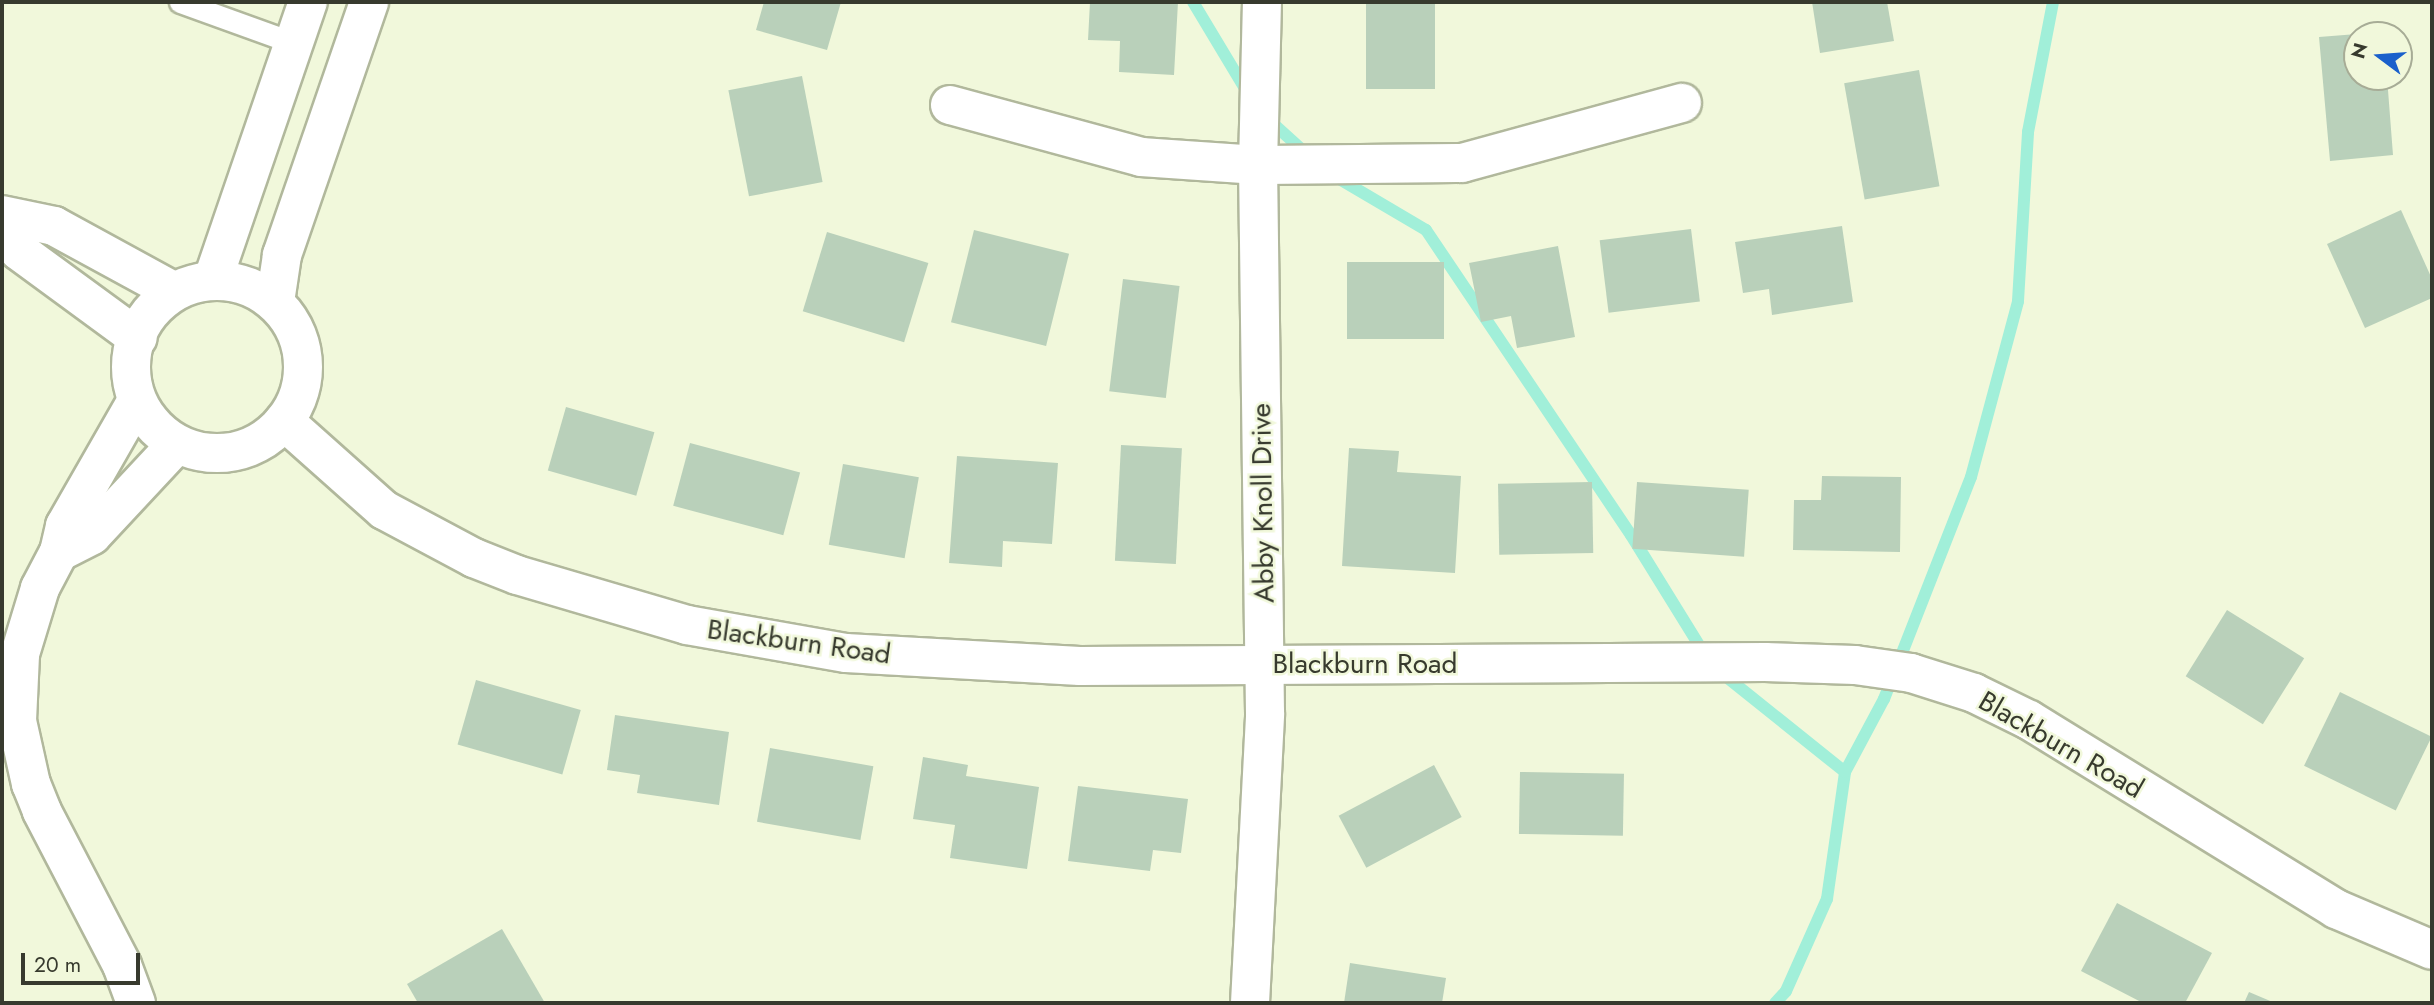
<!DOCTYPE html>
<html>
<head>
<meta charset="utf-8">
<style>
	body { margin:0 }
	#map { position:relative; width:2434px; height:1005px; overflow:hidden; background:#f1f8db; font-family:Jost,sans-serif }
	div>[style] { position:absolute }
	.stream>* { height:12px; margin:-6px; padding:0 6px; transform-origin:6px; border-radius:6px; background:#a1efd9 }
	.building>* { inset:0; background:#b9d0ba; transform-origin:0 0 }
	.roads { filter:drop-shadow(2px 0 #b1b89c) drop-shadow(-2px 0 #b1b89c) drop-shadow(0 2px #b1b89c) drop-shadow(0 -2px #b1b89c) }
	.lane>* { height:21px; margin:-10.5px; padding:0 10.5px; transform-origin:10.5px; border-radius:10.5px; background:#fff }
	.street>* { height:38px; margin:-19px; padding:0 19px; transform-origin:19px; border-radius:19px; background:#fff }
	.street>.ring { margin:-19px; padding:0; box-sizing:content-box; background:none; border:38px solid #fff; border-radius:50% }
	span { translate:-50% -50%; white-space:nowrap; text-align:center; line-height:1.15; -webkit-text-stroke:5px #f1f8db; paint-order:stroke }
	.street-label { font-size:28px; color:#373a2e }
	.frame { position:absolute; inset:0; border:4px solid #373a2e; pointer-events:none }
	.north { position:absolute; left:2343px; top:21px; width:70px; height:70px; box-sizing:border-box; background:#f1f8db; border:2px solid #a7ac96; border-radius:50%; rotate:286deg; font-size:19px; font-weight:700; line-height:28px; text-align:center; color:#373a2e }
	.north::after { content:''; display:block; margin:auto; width:24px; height:32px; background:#1a60cb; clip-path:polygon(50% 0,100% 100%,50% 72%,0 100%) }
	.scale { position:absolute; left:21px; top:953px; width:119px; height:32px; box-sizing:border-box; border:4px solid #373a2e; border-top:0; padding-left:9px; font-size:21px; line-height:24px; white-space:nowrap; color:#373a2e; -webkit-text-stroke:5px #f1f8db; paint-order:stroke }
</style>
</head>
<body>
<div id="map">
	<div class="stream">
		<div style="left:1193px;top:2px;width:111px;rotate:59deg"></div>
		<div style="left:1268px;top:119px;width:55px;rotate:42.1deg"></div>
		<div style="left:1331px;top:174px;width:110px;rotate:30.5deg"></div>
		<div style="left:1426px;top:230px;width:367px;rotate:56.1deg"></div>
		<div style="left:1631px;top:535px;width:141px;rotate:58.3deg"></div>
		<div style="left:1719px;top:671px;width:161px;rotate:38.7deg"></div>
		<div style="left:1775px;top:1003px;width:16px;rotate:-47deg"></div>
		<div style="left:1786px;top:991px;width:101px;rotate:-66deg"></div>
		<div style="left:1827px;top:899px;width:128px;rotate:-81.9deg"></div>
		<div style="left:1845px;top:772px;width:83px;rotate:-61.9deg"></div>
		<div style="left:1884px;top:699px;width:238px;rotate:-68.6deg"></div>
		<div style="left:1971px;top:477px;width:182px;rotate:-75deg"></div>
		<div style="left:2018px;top:301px;width:169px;rotate:-86.6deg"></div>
		<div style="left:2028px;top:132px;width:132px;rotate:-79.1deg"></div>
	</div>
	<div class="building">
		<div style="clip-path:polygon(764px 2px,841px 2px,827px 50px,756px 30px)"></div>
		<div style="clip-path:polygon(1090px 2px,1178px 2px,1174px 75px,1119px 72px,1120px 41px,1088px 40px)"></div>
		<div style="left:1366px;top:2px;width:69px;height:87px"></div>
		<div style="clip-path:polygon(1812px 2px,1887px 2px,1894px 41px,1820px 53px)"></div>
		<div style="clip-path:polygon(2357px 34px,2357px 77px,2387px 77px,2393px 155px,2330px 161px,2319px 37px)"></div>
		<div style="left:1919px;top:70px;width:118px;height:76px;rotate:80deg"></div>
		<div style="left:802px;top:76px;width:108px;height:75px;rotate:79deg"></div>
		<div style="clip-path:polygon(2401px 210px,2432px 279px,2432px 298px,2365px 328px,2327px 244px)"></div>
		<div style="clip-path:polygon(1842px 226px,1853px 302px,1772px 315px,1769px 289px,1743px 293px,1735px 242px)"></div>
		<div style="left:1691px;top:229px;width:73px;height:92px;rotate:83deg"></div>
		<div style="left:974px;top:230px;width:98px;height:95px;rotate:14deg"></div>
		<div style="left:827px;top:232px;width:106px;height:83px;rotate:17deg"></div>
		<div style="clip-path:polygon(1558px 246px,1575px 337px,1517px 348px,1511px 316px,1481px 322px,1469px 263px)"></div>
		<div style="left:1444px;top:262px;width:77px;height:97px;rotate:90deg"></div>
		<div style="left:1123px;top:279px;width:57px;height:113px;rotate:7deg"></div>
		<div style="left:566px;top:407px;width:92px;height:66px;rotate:16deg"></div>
		<div style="left:690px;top:443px;width:114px;height:65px;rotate:15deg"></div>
		<div style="left:1121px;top:445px;width:61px;height:116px;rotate:3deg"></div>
		<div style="clip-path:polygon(1349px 448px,1399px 451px,1397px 472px,1461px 476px,1455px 573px,1342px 566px)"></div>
		<div style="clip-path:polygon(957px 456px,1058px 463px,1052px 544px,1003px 541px,1002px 567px,949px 563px)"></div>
		<div style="left:843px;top:464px;width:77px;height:82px;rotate:10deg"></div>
		<div style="clip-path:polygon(1822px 476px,1901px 477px,1900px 552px,1793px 550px,1794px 500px,1821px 500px)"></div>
		<div style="left:1592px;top:482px;width:71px;height:94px;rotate:89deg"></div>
		<div style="left:1637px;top:482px;width:112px;height:67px;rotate:4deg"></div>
		<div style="left:2227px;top:610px;width:91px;height:78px;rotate:32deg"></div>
		<div style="left:476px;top:680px;width:109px;height:67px;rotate:16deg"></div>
		<div style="left:2340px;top:692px;width:102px;height:82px;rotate:26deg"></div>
		<div style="clip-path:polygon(615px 715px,729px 732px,719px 805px,637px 793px,640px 775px,607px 770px)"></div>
		<div style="left:770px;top:748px;width:105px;height:75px;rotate:10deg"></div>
		<div style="clip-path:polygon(923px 757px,968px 765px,966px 776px,1039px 787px,1027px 869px,950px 858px,955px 825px,913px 819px)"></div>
		<div style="left:1434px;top:765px;width:59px;height:108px;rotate:62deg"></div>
		<div style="left:1520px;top:772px;width:104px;height:62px;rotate:1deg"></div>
		<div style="clip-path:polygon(1078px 786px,1188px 799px,1181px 853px,1153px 850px,1150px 871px,1068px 861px)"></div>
		<div style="clip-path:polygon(2117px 903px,2212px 953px,2185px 1003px,2143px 1003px,2081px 971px)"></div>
		<div style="clip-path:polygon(502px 929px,545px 1003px,418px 1003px,407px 984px)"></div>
		<div style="clip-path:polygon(1350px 963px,1446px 978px,1442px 1003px,1344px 1003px)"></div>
		<div style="clip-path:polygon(2249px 992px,2275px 1003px,2244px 1003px)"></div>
	</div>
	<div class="roads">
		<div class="lane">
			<div style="left:180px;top:2px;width:121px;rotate:19.8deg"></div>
		</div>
		<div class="street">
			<div style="left:950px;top:105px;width:198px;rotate:15.2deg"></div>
			<div style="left:1141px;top:157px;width:117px;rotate:3.9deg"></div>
			<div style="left:1258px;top:165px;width:204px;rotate:-0.6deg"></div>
			<div style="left:1462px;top:163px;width:228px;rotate:-15.3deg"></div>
			<div style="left:2px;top:215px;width:53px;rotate:11.9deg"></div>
			<div style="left:54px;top:226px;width:136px;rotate:28.6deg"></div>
			<div style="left:2px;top:220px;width:35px;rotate:61deg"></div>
			<div style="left:19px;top:251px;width:147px;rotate:36.2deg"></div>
			<div style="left:213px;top:279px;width:293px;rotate:-71.1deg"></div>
			<div class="ring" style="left:131px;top:281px;width:134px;height:134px"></div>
			<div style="left:275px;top:302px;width:48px;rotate:-81.5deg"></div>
			<div style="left:282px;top:255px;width:268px;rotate:-71deg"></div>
			<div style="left:284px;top:421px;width:134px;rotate:41.7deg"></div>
			<div style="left:384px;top:510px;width:102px;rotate:28.1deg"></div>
			<div style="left:474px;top:558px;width:46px;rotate:21.6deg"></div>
			<div style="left:517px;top:575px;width:177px;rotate:16.4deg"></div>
			<div style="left:687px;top:625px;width:161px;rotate:10deg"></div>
			<div style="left:846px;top:653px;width:234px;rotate:3.2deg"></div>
			<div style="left:1080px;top:666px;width:685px;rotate:-0.33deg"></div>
			<div style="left:1765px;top:662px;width:90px;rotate:1.9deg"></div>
			<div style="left:1855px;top:665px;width:57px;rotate:8.1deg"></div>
			<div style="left:1911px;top:673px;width:66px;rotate:17.6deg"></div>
			<div style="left:1974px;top:693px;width:61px;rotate:26.1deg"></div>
			<div style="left:2029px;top:720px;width:361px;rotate:31.6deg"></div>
			<div style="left:2336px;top:909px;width:104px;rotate:23.1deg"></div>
			<div style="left:59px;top:552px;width:37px;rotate:-27deg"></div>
			<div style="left:92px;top:535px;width:123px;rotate:-47deg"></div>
			<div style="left:136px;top:1003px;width:40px;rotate:-110.2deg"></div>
			<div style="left:122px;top:965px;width:174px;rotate:-117.5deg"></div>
			<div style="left:42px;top:811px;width:29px;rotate:-112deg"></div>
			<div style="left:31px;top:784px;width:65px;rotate:-102.5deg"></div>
			<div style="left:17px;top:721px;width:67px;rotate:-87.4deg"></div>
			<div style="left:20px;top:654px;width:69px;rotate:-73.1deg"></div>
			<div style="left:40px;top:588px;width:41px;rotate:-62.2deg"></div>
			<div style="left:59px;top:552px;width:27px;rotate:-77deg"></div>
			<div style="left:65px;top:526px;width:143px;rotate:-60.2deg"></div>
			<div style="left:1250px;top:1003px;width:290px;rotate:-87deg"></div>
			<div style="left:1265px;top:713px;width:548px;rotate:-90.73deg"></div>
			<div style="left:1258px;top:165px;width:163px;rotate:-88.6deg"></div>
		</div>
	</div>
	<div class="street-label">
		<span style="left:1263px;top:503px;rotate:-91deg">Abby Knoll Drive</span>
		<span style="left:799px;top:642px;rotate:8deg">Blackburn Road</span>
		<span style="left:1365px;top:664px">Blackburn Road</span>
		<span style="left:2061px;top:745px;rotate:30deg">Blackburn Road</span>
	</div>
	<div class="frame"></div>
	<div class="north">N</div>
	<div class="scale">20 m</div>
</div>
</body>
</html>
